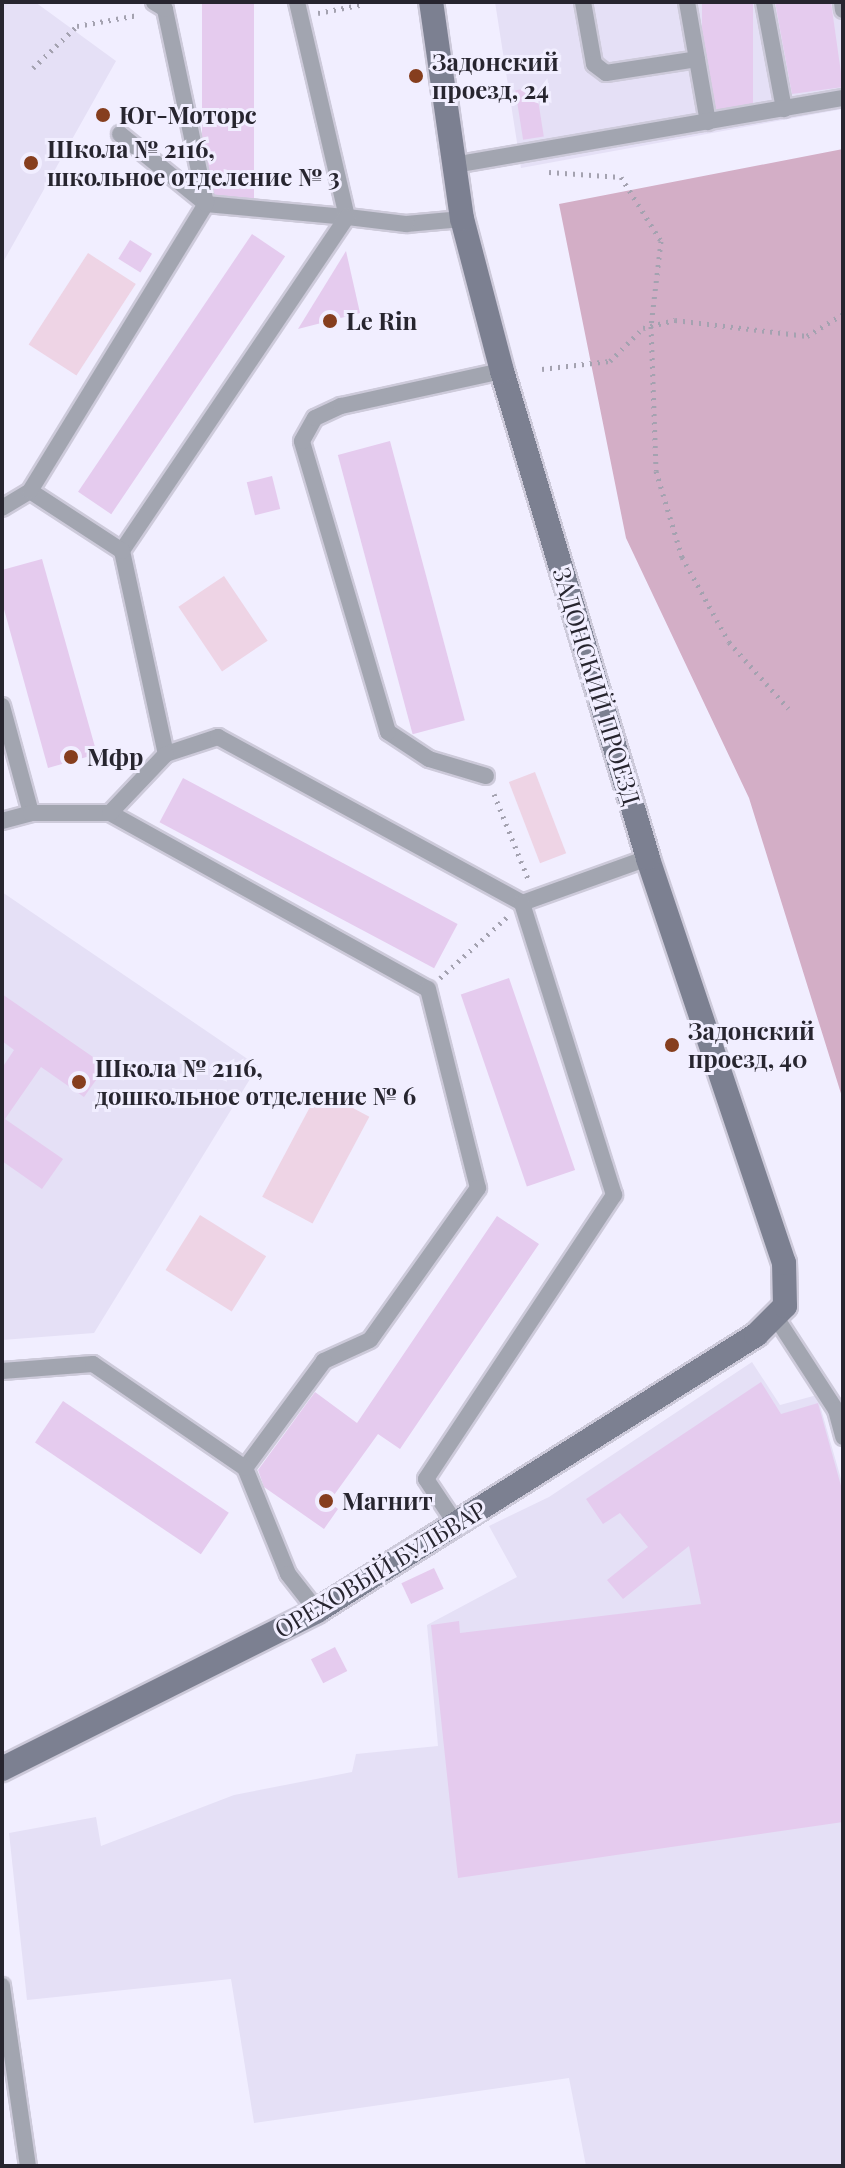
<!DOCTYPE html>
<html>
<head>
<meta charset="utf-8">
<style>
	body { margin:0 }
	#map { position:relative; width:845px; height:2168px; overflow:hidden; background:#f1eeff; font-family:"Playfair Display",serif }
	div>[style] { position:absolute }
	.built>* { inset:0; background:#e5e0f6 }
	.green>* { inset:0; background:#eed4e5; transform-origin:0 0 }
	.forest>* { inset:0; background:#d3aec6 }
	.building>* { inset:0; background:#e5cbee; transform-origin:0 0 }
	.path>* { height:5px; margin-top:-2.5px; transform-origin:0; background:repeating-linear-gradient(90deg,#a4a2b0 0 2px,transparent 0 8px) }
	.roads { filter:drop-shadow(2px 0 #cdcada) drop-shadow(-2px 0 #cdcada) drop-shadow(0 2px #cdcada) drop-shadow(0 -2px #cdcada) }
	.lane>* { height:16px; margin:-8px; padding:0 8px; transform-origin:8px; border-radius:8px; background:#a2a5b0 }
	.secondary>* { height:24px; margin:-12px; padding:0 12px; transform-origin:12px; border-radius:12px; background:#7c8091 }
	.dots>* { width:22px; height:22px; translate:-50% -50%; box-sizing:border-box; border:4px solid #f1eeff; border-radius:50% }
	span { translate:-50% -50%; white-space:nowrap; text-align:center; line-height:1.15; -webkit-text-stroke:6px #f1eeff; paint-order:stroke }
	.poi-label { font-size:24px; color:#27252f; font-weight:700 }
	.left { translate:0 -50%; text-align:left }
	.street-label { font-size:24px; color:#27252f }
	.frame { position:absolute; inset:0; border:4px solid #27252f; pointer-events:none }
</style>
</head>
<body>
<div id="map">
	<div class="built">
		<div style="clip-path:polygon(2px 2px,35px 2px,116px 61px,2px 264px)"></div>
		<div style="clip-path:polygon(495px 2px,843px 2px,843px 109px,521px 168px)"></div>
		<div style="clip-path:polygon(2px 892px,258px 1066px,94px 1333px,2px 1340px)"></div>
		<div style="clip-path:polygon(752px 1362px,780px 1405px,817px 1395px,843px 1486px,843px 2166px,586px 2166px,569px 2078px,254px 2123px,231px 1979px,27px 2000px,9px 1833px,96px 1817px,101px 1846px,234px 1795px,352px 1772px,356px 1754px,438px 1746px,427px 1625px,517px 1577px,489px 1526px,549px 1497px)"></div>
	</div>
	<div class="green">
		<div style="left:88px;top:253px;width:57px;height:109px;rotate:33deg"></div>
		<div style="left:224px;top:576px;width:78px;height:55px;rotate:56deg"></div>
		<div style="left:535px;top:772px;width:87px;height:28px;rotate:69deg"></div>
		<div style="left:319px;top:1090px;width:57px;height:121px;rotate:28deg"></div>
		<div style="left:200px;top:1215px;width:78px;height:65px;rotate:32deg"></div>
	</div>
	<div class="forest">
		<div style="clip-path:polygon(843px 149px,843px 1100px,749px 798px,626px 538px,559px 204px)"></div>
	</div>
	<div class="building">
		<div style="left:202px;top:2px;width:52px;height:199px"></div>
		<div style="left:702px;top:2px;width:51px;height:107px"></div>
		<div style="clip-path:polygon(775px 2px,831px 2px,843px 87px,792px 94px)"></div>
		<div style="left:536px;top:87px;width:50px;height:21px;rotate:81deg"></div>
		<div style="left:252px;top:234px;width:40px;height:311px;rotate:34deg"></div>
		<div style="left:130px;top:240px;width:26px;height:22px;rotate:32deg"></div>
		<div style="clip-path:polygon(346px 251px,360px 313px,298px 329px)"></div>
		<div style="left:390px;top:441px;width:289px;height:54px;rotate:75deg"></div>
		<div style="left:272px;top:476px;width:34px;height:26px;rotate:76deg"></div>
		<div style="clip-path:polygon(42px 559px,97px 754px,48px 768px,2px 602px,2px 570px)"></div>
		<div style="left:183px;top:778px;width:311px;height:50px;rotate:28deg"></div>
		<div style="left:509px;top:978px;width:203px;height:51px;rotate:71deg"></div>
		<div style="clip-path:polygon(2px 994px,106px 1066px,84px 1097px,41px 1067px,5px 1119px,63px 1159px,42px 1189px,2px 1161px,2px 1068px,14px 1050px,2px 1041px)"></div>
		<div style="clip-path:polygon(497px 1216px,539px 1244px,400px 1449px,378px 1434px,329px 1502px,338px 1509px,324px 1529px,264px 1487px,258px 1470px,315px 1392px,357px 1423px)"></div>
		<div style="clip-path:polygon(761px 1382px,781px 1414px,818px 1403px,843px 1493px,843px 1822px,458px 1878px,431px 1625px,459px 1621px,460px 1633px,701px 1604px,689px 1546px,623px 1599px,607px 1580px,648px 1547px,620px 1513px,603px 1524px,586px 1499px)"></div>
		<div style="left:63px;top:1401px;width:200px;height:50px;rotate:34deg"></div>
		<div style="left:434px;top:1568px;width:23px;height:36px;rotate:65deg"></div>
		<div style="left:335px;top:1647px;width:27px;height:27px;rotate:63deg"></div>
	</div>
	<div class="path">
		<div style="left:318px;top:13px;width:47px;rotate:-11.1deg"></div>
		<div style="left:33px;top:68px;width:61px;rotate:-43.7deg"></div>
		<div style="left:77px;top:26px;width:62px;rotate:-10.2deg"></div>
		<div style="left:549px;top:172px;width:72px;rotate:4deg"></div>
		<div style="left:621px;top:177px;width:75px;rotate:58deg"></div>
		<div style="left:661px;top:241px;width:86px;rotate:96.7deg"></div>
		<div style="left:651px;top:326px;width:145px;rotate:88deg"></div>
		<div style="left:656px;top:471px;width:90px;rotate:73.2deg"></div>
		<div style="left:682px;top:557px;width:97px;rotate:61.1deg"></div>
		<div style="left:729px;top:642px;width:89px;rotate:48.2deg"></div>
		<div style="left:542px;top:369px;width:68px;rotate:-6.7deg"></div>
		<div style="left:610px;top:361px;width:47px;rotate:-45deg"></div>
		<div style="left:643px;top:328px;width:33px;rotate:-14deg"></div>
		<div style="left:675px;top:320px;width:133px;rotate:6.9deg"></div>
		<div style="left:807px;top:336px;width:42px;rotate:-31.4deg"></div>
		<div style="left:494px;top:794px;width:94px;rotate:68.1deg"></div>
		<div style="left:440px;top:978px;width:91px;rotate:-42.3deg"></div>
	</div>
	<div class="roads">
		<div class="lane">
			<div style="left:583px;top:2px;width:63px;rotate:79.9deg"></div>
			<div style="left:594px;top:64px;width:15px;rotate:37deg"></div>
			<div style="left:606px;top:73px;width:92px;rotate:-8.7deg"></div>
			<div style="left:687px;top:2px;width:122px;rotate:80.1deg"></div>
			<div style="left:764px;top:2px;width:109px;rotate:79.4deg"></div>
			<div style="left:842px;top:2px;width:8px;rotate:83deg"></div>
			<div style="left:120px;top:134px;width:111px;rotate:39.1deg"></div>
			<div style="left:206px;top:204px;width:142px;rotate:5.3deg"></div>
			<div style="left:347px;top:217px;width:221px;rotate:-103.1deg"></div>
			<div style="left:454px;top:165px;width:395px;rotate:-9.8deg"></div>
			<div style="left:462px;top:219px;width:56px;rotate:174.9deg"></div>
			<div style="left:406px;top:224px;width:59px;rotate:-173.2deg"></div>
			<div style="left:347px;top:217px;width:403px;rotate:124deg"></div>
			<div style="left:122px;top:551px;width:208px;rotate:77.8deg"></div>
			<div style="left:166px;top:754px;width:55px;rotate:-18.1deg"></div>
			<div style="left:218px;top:737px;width:346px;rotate:28.6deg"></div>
			<div style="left:522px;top:903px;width:134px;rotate:-19.7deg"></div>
			<div style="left:30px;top:491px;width:110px;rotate:33.1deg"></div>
			<div style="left:2px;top:508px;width:33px;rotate:-31deg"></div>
			<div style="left:30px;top:491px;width:337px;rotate:-58.5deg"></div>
			<div style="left:206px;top:204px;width:199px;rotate:-101.9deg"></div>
			<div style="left:165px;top:9px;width:13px;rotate:-148deg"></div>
			<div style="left:2px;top:706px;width:111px;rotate:74.8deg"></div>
			<div style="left:486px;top:776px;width:59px;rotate:-163.4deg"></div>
			<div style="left:429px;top:759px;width:49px;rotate:-146.6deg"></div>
			<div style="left:388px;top:732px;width:303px;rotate:-106.5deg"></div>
			<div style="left:302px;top:441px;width:26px;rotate:-61deg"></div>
			<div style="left:315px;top:418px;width:29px;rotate:-25deg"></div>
			<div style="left:341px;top:406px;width:165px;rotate:-12.3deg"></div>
			<div style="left:110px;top:813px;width:363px;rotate:29deg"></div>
			<div style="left:428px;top:989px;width:205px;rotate:75.9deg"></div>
			<div style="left:478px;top:1188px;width:186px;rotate:125.4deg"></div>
			<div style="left:370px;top:1340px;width:51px;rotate:155.5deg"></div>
			<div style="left:324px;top:1361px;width:133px;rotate:126.4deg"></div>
			<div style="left:245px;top:1468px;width:114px;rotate:67.9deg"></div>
			<div style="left:288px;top:1574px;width:47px;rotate:51.9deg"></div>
			<div style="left:2px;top:821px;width:30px;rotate:-15deg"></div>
			<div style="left:31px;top:813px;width:79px"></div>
			<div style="left:110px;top:813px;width:81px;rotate:-46.5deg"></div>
			<div style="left:777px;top:1319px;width:108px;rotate:57deg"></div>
			<div style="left:836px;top:1410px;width:28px;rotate:75deg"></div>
			<div style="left:2px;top:1371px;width:91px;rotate:-4.4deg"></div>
			<div style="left:93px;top:1364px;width:184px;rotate:34.4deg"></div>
			<div style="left:456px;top:1524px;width:54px;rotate:-123.7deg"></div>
			<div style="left:426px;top:1479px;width:341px;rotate:-56.5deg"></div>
			<div style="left:614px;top:1195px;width:306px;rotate:-107.5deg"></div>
			<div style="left:2px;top:1986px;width:182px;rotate:81.8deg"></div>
		</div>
		<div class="secondary">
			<div style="left:2px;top:1769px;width:352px;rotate:-26.6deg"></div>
			<div style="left:317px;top:1611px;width:519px;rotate:-32.16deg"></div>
			<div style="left:756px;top:1335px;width:41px;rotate:-45deg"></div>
			<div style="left:785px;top:1306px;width:43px;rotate:-91.3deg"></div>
			<div style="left:784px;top:1263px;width:427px;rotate:-108.6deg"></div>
			<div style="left:648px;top:858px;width:508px;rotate:-106.69deg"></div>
			<div style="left:502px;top:371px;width:157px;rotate:-104.7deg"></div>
			<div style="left:462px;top:219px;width:219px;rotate:-98.1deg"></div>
		</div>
	</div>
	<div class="dots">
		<div style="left:416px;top:76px;background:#863e1e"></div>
		<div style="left:103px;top:115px;background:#863e1e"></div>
		<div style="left:31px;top:163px;background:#863e1e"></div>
		<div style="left:330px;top:321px;background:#863e1e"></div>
		<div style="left:71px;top:757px;background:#863e1e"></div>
		<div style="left:672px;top:1045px;background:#863e1e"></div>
		<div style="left:79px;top:1082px;background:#863e1e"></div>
		<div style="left:326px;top:1501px;background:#863e1e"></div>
	</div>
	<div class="poi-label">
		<span class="left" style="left:432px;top:76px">Задонский<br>проезд, 24</span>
		<span class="left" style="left:119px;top:115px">Юг-Моторс</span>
		<span class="left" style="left:47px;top:163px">Школа № 2116,<br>школьное отделение № 3</span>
		<span class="left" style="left:346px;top:321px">Le Rin</span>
		<span class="left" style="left:87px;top:757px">Мфр</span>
		<span class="left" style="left:688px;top:1045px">Задонский<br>проезд, 40</span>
		<span class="left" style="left:95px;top:1082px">Школа № 2116,<br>дошкольное отделение № 6</span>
		<span class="left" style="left:342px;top:1501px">Магнит</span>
	</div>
	<div class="street-label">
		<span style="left:597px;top:686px;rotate:73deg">ЗАДОНСКИЙ ПРОЕЗД</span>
		<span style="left:380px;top:1569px;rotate:-31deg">ОРЕХОВЫЙ БУЛЬВАР</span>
	</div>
	<div class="frame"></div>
</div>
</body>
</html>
